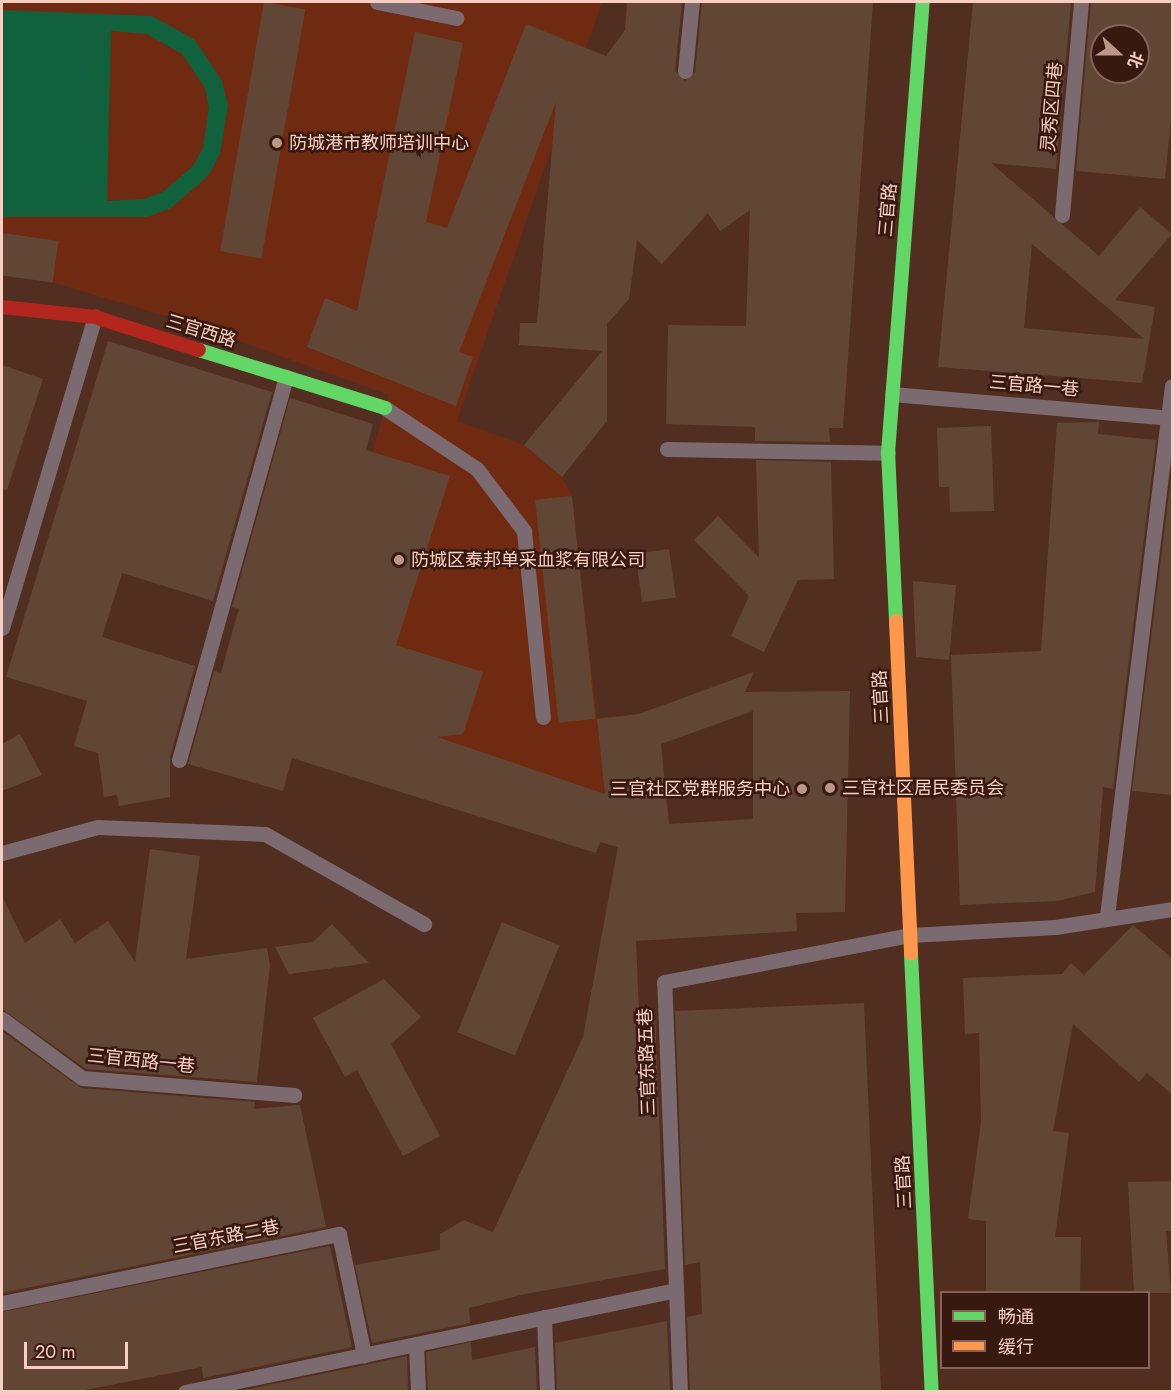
<!DOCTYPE html>
<html>
<head>
<meta charset="utf-8">
<style>
	body { margin:0 }
	#map { position:relative; width:1174px; height:1393px; overflow:hidden; background:#522e21; font-family:Jost,"Noto Sans SC",sans-serif }
	div>[style] { position:absolute }
	.built>* { inset:0; background:#702a11 }
	.green>* { inset:0; background:#12613d }
	.building>* { inset:0; background:#624635; transform-origin:0 0 }
	.lane>* { height:15px; margin:-7.5px; padding:0 7.5px; transform-origin:7.5px; border-radius:7.5px; background:#7b6a70 }
	.fast>* { height:14px; margin:-7px; padding:0 7px; transform-origin:7px; border-radius:7px; background:#63d668 }
	.slow>* { height:14px; margin:-7px; padding:0 7px; transform-origin:7px; border-radius:7px; background:#ff974d }
	.jam>* { height:14px; margin:-7px; padding:0 7px; transform-origin:7px; border-radius:7px; background:#b3261e }
	.dots>* { width:16px; height:16px; translate:-50% -50%; box-sizing:border-box; border:3px solid #381910; border-radius:50% }
	span { translate:-50% -50%; white-space:nowrap; text-align:center; line-height:1.15; -webkit-text-stroke:5px #381910; paint-order:stroke }
	.street-label { font-size:18px; color:#f8cec1 }
	.poi-label { font-size:18px; color:#f8cec1 }
	.left { translate:0 -50%; text-align:left }
	.right { translate:-100% -50%; text-align:right }
	.frame { position:absolute; inset:0; border:3px solid #f8cec1; pointer-events:none }
	.legend { position:absolute; left:940px; top:1291px; width:210px; height:78px; box-sizing:border-box; background:#381910; border:2px solid #856157; margin:0; padding:8px 10px; list-style:none; font-size:18px; color:#f8cec1 }
	.legend li { display:flex; align-items:center; gap:12px; height:30px }
	.legend b { width:30px; border:2px solid #856157 }
	.north { position:absolute; left:1090px; top:24px; width:60px; height:60px; box-sizing:border-box; background:#381910; border:2px solid #856157; border-radius:50%; rotate:111deg; font-size:16px; font-weight:700; line-height:24px; text-align:center; color:#f8cec1 }
	.north::after { content:''; display:block; margin:auto; width:21px; height:27px; background:#be9689; clip-path:polygon(50% 0,100% 100%,50% 72%,0 100%) }
	.scale { position:absolute; left:24px; top:1342px; width:104px; height:27px; box-sizing:border-box; border:3px solid #f8cec1; border-top:0; padding-left:8px; font-size:18px; line-height:21px; white-space:nowrap; color:#f8cec1; -webkit-text-stroke:4px #381910; paint-order:stroke }
</style>
</head>
<body>
<div id="map">
	<div class="built">
		<div style="clip-path:polygon(2px 2px,602px 2px,457px 421px,524px 445px,562px 477px,572px 496px,597px 718px,657px 712px,669px 817px,608px 824px,285px 755px,389px 395px,189px 323px,51px 282px,2px 275px)"></div>
	</div>
	<div class="green">
		<div style="clip-path:polygon(evenodd,2px 10px,152px 16px,195px 40px,222px 81px,228px 106px,220px 154px,208px 176px,171px 208px,147px 217px,2px 217px,2px 10px,111px 31px,147px 34px,182px 54px,205px 88px,209px 107px,203px 148px,193px 166px,163px 192px,144px 199px,107px 201px,111px 31px)"></div>
	</div>
	<div class="building">
		<div style="left:264px;top:2px;width:42px;height:253px;rotate:10deg"></div>
		<div style="clip-path:polygon(627px 2px,682px 2px,675px 71px,685px 81px,695px 72px,702px 2px,873px 2px,843px 428px,829px 428px,830px 442px,755px 441px,755px 427px,666px 424px,668px 325px,746px 326px,750px 210px,720px 231px,708px 213px,662px 264px,637px 240px,629px 299px,607px 324px,607px 421px,562px 477px,524px 445px,602px 351px,519px 345px,520px 323px,537px 323px,556px 102px,459px 352px,473px 357px,456px 406px,307px 347px,325px 298px,357px 311px,415px 32px,463px 43px,426px 222px,447px 228px,526px 24px,606px 56px,625px 30px)"></div>
		<div style="clip-path:polygon(evenodd,973px 2px,1071px 2px,1056px 169px,991px 163px,1099px 256px,1140px 207px,1172px 234px,1115px 300px,1155px 307px,1142px 383px,938px 367px,973px 2px,1032px 244px,1108px 308px,1144px 339px,1024px 328px,1032px 244px)"></div>
		<div style="clip-path:polygon(evenodd,1091px 2px,1173px 2px,1173px 99px,1165px 179px,1076px 171px,1091px 2px,1102px 36px,1138px 36px,1138px 72px,1102px 72px,1102px 36px)"></div>
		<div style="left:2px;top:233px;width:57px;height:42px;rotate:8deg"></div>
		<div style="clip-path:polygon(108px 341px,272px 392px,213px 601px,122px 573px,102px 637px,195px 666px,170px 757px,170px 797px,119px 806px,117px 795px,104px 797px,98px 753px,74px 746px,87px 701px,6px 677px)"></div>
		<div style="clip-path:polygon(2px 365px,43px 379px,7px 490px,2px 489px)"></div>
		<div style="clip-path:polygon(evenodd,290px 398px,373px 424px,366px 450px,450px 476px,396px 645px,483px 672px,463px 734px,437px 737px,605px 794px,597px 719px,639px 714px,754px 672px,745px 692px,850px 691px,845px 912px,796px 913px,797px 931px,636px 941px,639px 1013px,655px 1012px,665px 1269px,525px 1294px,469px 1308px,470px 1323px,372px 1343px,355px 1265px,440px 1250px,440px 1234px,464px 1220px,493px 1232px,583px 1037px,618px 847px,600px 842px,596px 853px,292px 758px,283px 791px,188px 764px,214px 671px,221px 673px,230px 640px,239px 609px,232px 607px,290px 398px,753px 711px,753px 819px,669px 824px,661px 744px,753px 711px)"></div>
		<div style="clip-path:polygon(1099px 422px,1098px 434px,1156px 440px,1113px 789px,1103px 787px,1095px 892px,1057px 901px,960px 905px,951px 655px,1041px 651px,1057px 423px)"></div>
		<div style="clip-path:polygon(991px 426px,994px 511px,950px 512px,949px 487px,939px 487px,937px 428px)"></div>
		<div style="clip-path:polygon(756px 460px,831px 462px,834px 579px,798px 580px,764px 652px,731px 636px,749px 596px,694px 540px,718px 516px,759px 558px)"></div>
		<div style="clip-path:polygon(1173px 462px,1173px 795px,1132px 791px)"></div>
		<div style="left:572px;top:496px;width:224px;height:37px;rotate:84deg"></div>
		<div style="left:669px;top:549px;width:49px;height:34px;rotate:82deg"></div>
		<div style="clip-path:polygon(913px 581px,956px 585px,949px 660px,916px 657px)"></div>
		<div style="clip-path:polygon(20px 734px,42px 775px,2px 791px,2px 744px)"></div>
		<div style="clip-path:polygon(150px 849px,200px 856px,186px 959px,267px 948px,270px 965px,257px 1082px,86px 1069px,2px 1009px,2px 896px,25px 943px,60px 919px,75px 943px,108px 921px,135px 962px)"></div>
		<div style="left:502px;top:922px;width:62px;height:119px;rotate:22deg"></div>
		<div style="clip-path:polygon(332px 924px,369px 963px,289px 974px,275px 947px,313px 942px)"></div>
		<div style="clip-path:polygon(1133px 925px,1173px 959px,1173px 1095px,1147px 1073px,1139px 1082px,1073px 1024px,1053px 1131px,1069px 1133px,1055px 1237px,1081px 1237px,1080px 1293px,986px 1293px,986px 1221px,968px 1219px,981px 1122px,979px 1033px,965px 1034px,963px 978px,1062px 974px,1071px 963px,1084px 975px)"></div>
		<div style="clip-path:polygon(384px 979px,421px 1017px,391px 1044px,440px 1136px,403px 1156px,357px 1070px,345px 1077px,313px 1018px)"></div>
		<div style="clip-path:polygon(864px 1003px,881px 1392px,690px 1392px,687px 1317px,702px 1314px,700px 1262px,685px 1265px,675px 1011px)"></div>
		<div style="clip-path:polygon(2px 1031px,81px 1088px,255px 1102px,254px 1109px,300px 1105px,326px 1227px,2px 1293px)"></div>
		<div style="clip-path:polygon(1173px 1181px,1173px 1231px,1166px 1231px,1171px 1293px,1134px 1293px,1128px 1182px)"></div>
		<div style="clip-path:polygon(330px 1246px,352px 1347px,203px 1378px,202px 1367px,75px 1392px,2px 1392px,2px 1312px)"></div>
		<div style="clip-path:polygon(667px 1321px,670px 1392px,557px 1392px,555px 1343px)"></div>
		<div style="clip-path:polygon(471px 1342px,472px 1360px,535px 1347px,537px 1392px,428px 1392px,426px 1352px)"></div>
		<div style="clip-path:polygon(407px 1356px,408px 1392px,235px 1392px,365px 1365px)"></div>
	</div>
	<div class="lane">
		<div style="left:377px;top:2px;width:81px;rotate:11.4deg"></div>
		<div style="left:685px;top:71px;width:69px;rotate:-84.2deg"></div>
		<div style="left:1062px;top:215px;width:214px;rotate:-84.9deg"></div>
		<div style="left:892px;top:394px;width:281px;rotate:4.9deg"></div>
		<div style="left:385px;top:408px;width:110px;rotate:33.5deg"></div>
		<div style="left:477px;top:469px;width:78px;rotate:52.8deg"></div>
		<div style="left:524px;top:531px;width:187px;rotate:84.2deg"></div>
		<div style="left:667px;top:449px;width:221px;rotate:1deg"></div>
		<div style="left:2px;top:628px;width:325px;rotate:-73.4deg"></div>
		<div style="left:179px;top:760px;width:398px;rotate:-74.4deg"></div>
		<div style="left:2px;top:853px;width:99px;rotate:-15.2deg"></div>
		<div style="left:98px;top:827px;width:167px;rotate:2.4deg"></div>
		<div style="left:265px;top:834px;width:183px;rotate:29.5deg"></div>
		<div style="left:1107px;top:916px;width:534px;rotate:-83.01deg"></div>
		<div style="left:2px;top:1019px;width:99px;rotate:36.4deg"></div>
		<div style="left:82px;top:1078px;width:213px;rotate:4.6deg"></div>
		<div style="left:2px;top:1303px;width:344px;rotate:-11.6deg"></div>
		<div style="left:339px;top:1234px;width:124px;rotate:78.3deg"></div>
		<div style="left:544px;top:1317px;width:75px;rotate:87.7deg"></div>
		<div style="left:416px;top:1344px;width:48px;rotate:87.6deg"></div>
		<div style="left:185px;top:1392px;width:501px;rotate:-11.74deg"></div>
		<div style="left:680px;top:1392px;width:410px;rotate:-92.2deg"></div>
		<div style="left:664px;top:982px;width:251px;rotate:-10.8deg"></div>
		<div style="left:911px;top:935px;width:144px;rotate:-3.2deg"></div>
		<div style="left:1055px;top:927px;width:118px;rotate:-8.7deg"></div>
	</div>
	<div class="fast">
		<div style="left:199px;top:350px;width:195px;rotate:17.3deg"></div>
		<div style="left:896px;top:621px;width:168px;rotate:-92.7deg"></div>
		<div style="left:888px;top:453px;width:452px;rotate:-85.6deg"></div>
		<div style="left:911px;top:954px;width:439px;rotate:87.3deg"></div>
	</div>
	<div class="slow">
		<div style="left:896px;top:621px;width:333px;rotate:87.4deg"></div>
	</div>
	<div class="jam">
		<div style="left:2px;top:307px;width:94px;rotate:6.1deg"></div>
		<div style="left:95px;top:317px;width:109px;rotate:17.6deg"></div>
	</div>
	<div class="dots">
		<div style="left:277px;top:143px;background:#be9689"></div>
		<div style="left:399px;top:560px;background:#be9689"></div>
		<div style="left:830px;top:788px;background:#be9689"></div>
		<div style="left:802px;top:789px;background:#be9689"></div>
	</div>
	<div class="street-label">
		<span style="left:1052px;top:107px;rotate:-85deg">灵秀区四巷</span>
		<span style="left:888px;top:210px;rotate:-85deg">三官路</span>
		<span style="left:201px;top:331px;rotate:17deg">三官西路</span>
		<span style="left:1034px;top:386px;rotate:5deg">三官路一巷</span>
		<span style="left:881px;top:697px;rotate:-93deg">三官路</span>
		<span style="left:141px;top:1061px;rotate:6deg">三官西路一巷</span>
		<span style="left:647px;top:1062px;rotate:-92deg">三官东路五巷</span>
		<span style="left:904px;top:1182px;rotate:-93deg">三官路</span>
		<span style="left:226px;top:1237px;rotate:-11deg">三官东路二巷</span>
	</div>
	<div class="poi-label">
		<span class="left" style="left:289px;top:143px">防城港市教师培训中心</span>
		<span class="left" style="left:411px;top:560px">防城区泰邦单采血浆有限公司</span>
		<span class="left" style="left:842px;top:788px">三官社区居民委员会</span>
		<span class="right" style="left:790px;top:789px">三官社区党群服务中心</span>
	</div>
	<div class="frame"></div>
	<ul class="legend">
	<li><b style="height:8px;background:#63d668"></b>畅通</li>
	<li><b style="height:8px;background:#ff974d"></b>缓行</li>
	</ul>
	<div class="north">北</div>
	<div class="scale">20 m</div>
</div>
</body>
</html>
